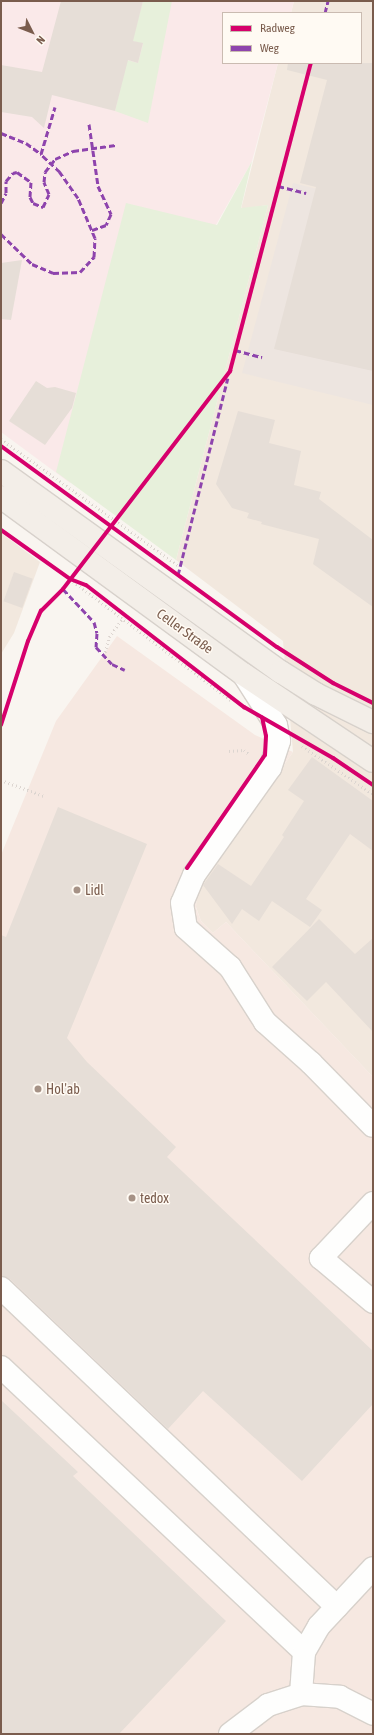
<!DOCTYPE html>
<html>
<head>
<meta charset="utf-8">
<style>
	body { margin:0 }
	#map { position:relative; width:374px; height:1735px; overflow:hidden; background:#f9f5f0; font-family:"Asap Condensed",sans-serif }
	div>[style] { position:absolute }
	.residential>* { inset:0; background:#f2e8de }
	.commercial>* { inset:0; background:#f6e8e1 }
	.industrial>* { inset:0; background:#ede5e0 }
	.medical>* { inset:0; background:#fae9e9 }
	.green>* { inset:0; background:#e7f0db }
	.building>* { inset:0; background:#e6ded7; transform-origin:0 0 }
	.path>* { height:2.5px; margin-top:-1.25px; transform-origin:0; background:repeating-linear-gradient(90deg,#dcd5d0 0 1px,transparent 0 4px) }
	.roads { filter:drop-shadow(1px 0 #d7d1cb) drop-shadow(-1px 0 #d7d1cb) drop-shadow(0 1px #d7d1cb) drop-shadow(0 -1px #d7d1cb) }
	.minor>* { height:22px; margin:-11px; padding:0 11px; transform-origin:11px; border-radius:11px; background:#fefefd }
	.major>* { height:22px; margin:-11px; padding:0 11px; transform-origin:11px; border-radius:11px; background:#f3eee8 }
	.quiet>* { height:3px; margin-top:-1.5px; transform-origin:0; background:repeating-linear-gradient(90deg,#8e44ad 0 6px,transparent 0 9px) }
	.cycleway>* { height:4px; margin:-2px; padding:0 2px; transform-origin:2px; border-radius:2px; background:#d6006c }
	.dots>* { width:11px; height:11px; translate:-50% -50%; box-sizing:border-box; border:2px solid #fffaf3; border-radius:50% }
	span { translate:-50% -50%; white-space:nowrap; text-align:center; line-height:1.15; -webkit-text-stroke:3px #fffaf3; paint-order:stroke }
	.street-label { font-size:14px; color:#7a5c4d }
	.poi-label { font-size:14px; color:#7a5c4d }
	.left { translate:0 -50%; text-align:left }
	.frame { position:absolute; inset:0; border:2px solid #7a5c4d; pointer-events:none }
	.legend { position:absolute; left:222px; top:12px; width:140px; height:52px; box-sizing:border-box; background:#fffaf3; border:1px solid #cabbb1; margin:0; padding:5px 7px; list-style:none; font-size:12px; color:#7a5c4d }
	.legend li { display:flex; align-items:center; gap:8px; height:20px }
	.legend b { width:20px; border:1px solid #cabbb1 }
	.north { position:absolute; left:12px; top:12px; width:40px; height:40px; -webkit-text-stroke:3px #fffaf3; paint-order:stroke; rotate:132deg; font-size:11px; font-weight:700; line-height:16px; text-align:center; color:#7a5c4d }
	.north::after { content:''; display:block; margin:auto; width:14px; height:18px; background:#7a5c4d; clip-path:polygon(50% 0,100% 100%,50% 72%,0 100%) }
</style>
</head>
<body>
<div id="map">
	<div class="residential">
		<div style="clip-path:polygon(294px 1px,373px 1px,373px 1077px,226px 922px,213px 933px,201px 921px,196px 907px,197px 891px,293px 752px,283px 641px,176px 560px,268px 205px,241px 209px,278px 63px,361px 63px,361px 13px,291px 13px)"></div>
		<div style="clip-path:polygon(1px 533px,40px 562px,14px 633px,1px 654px)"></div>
	</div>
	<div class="commercial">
		<div style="clip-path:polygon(117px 636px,255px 735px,293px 752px,197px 891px,196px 908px,201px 921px,213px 933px,226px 922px,373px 1077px,373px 1734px,1px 1734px,1px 855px,56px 721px)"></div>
	</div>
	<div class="industrial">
		<div style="clip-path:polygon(293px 183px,362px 200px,373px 213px,373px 405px,242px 373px)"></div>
	</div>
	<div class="medical">
		<div style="clip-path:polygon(1px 1px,294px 1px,291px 13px,223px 13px,223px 63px,278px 63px,252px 161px,70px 483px,1px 432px)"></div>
	</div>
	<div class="green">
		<div style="clip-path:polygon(143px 1px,172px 1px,148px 123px,115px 111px,127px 60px,138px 63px,143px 44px,132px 41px)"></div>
		<div style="clip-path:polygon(252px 161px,241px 208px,268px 205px,176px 560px,56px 472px,126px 203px,217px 225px)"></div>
	</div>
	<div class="building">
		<div style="clip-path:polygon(61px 1px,143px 1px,133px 41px,143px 43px,138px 63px,128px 60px,115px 111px,52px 95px,44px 128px,32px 117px,1px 112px,1px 65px,42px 72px)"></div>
		<div style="clip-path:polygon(288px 63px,373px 63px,373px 371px,274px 349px,316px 187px,300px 183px,327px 80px,287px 70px)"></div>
		<div style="clip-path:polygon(22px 260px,11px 320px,1px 319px,1px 263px)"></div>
		<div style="clip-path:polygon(36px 381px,47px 388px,55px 387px,76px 393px,72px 408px,45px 445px,9px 421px)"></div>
		<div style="clip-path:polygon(238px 411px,275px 420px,269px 443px,301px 451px,294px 485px,321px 492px,319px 499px,373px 540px,373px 607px,313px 564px,319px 539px,261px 524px,262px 522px,247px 518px,249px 513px,232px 508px,216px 484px)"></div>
		<div style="left:14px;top:572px;width:20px;height:31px;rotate:20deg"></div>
		<div style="clip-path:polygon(312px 757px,373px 801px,373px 851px,350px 834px,306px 899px,322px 910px,310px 927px,272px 901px,259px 921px,242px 909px,232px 924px,203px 885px,218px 864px,251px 886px,284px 837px,282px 835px,304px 801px,288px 790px)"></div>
		<div style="clip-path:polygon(58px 807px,147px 844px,67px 1038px,87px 1062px,176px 1147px,167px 1157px,373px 1351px,373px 1404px,302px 1481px,203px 1391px,168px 1429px,10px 1279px,1px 1276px,1px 935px,6px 937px)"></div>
		<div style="clip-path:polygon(319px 919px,355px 954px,373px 938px,373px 1032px,326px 982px,307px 1001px,272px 967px)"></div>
		<div style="clip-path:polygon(1px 1400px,78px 1472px,73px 1476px,226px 1621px,119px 1734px,1px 1734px)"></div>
	</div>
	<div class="path">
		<div style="left:1px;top:439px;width:219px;rotate:35.5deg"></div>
		<div style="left:70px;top:579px;width:203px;rotate:37deg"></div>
		<div style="left:104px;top:656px;width:20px;rotate:-75deg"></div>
		<div style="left:109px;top:637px;width:24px;rotate:-54deg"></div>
		<div style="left:302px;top:746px;width:86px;rotate:34.1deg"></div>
		<div style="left:229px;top:751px;width:15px;rotate:-4deg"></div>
		<div style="left:244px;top:750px;width:6px;rotate:39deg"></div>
		<div style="left:1px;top:780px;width:46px;rotate:20.4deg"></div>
	</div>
	<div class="roads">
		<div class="minor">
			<div style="left:244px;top:675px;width:59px;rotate:57.4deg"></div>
			<div style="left:276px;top:725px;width:16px;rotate:79deg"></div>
			<div style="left:279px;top:741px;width:28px;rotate:108deg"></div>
			<div style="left:270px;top:768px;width:131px;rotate:125.4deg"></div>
			<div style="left:194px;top:875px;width:30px;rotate:113deg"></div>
			<div style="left:182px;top:903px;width:25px;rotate:81deg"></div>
			<div style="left:186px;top:928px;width:59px;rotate:41.6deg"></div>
			<div style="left:230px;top:967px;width:65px;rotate:57.5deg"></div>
			<div style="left:265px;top:1022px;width:62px;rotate:41.7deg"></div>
			<div style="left:311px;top:1063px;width:88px;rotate:45.5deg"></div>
			<div style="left:373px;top:1203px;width:76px;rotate:133.4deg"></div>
			<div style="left:321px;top:1258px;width:68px;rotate:40.2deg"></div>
			<div style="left:1px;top:1288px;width:463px;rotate:43.5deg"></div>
			<div style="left:1px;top:1367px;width:416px;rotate:43.2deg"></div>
			<div style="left:301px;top:1694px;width:42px;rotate:-85.9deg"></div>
			<div style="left:304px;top:1652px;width:30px;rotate:-60deg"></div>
			<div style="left:319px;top:1626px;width:79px;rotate:-47deg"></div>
			<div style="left:230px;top:1734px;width:48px;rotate:-37.3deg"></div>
			<div style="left:268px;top:1705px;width:35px;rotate:-18deg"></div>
			<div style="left:301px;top:1694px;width:39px;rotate:4deg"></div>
			<div style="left:340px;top:1697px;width:37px;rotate:27deg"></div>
		</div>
		<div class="major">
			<div style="left:1px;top:471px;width:345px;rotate:35.7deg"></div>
			<div style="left:281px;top:672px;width:41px;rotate:32.2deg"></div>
			<div style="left:316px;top:694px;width:64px;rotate:26.2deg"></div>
			<div style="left:1px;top:497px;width:300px;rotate:36.2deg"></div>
			<div style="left:243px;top:674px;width:156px;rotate:33.8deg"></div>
		</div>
	</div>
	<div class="quiet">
		<div style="left:325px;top:13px;width:12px;rotate:-76deg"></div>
		<div style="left:89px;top:124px;width:63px;rotate:81.7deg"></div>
		<div style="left:98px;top:186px;width:31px;rotate:65deg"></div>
		<div style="left:111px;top:214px;width:12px;rotate:114deg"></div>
		<div style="left:106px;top:225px;width:15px;rotate:160deg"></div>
		<div style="left:1px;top:133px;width:27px;rotate:22deg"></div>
		<div style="left:26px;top:143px;width:19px;rotate:36deg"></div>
		<div style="left:278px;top:186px;width:29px;rotate:14deg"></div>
		<div style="left:1px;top:203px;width:11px;rotate:-63deg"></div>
		<div style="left:6px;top:193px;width:12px;rotate:-90deg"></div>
		<div style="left:6px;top:181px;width:11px;rotate:-49deg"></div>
		<div style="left:13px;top:173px;width:4px;rotate:-14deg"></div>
		<div style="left:17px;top:172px;width:17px;rotate:36deg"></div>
		<div style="left:31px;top:182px;width:15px;rotate:94deg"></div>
		<div style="left:30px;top:197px;width:7px;rotate:63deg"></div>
		<div style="left:33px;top:203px;width:11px;rotate:22deg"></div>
		<div style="left:43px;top:207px;width:14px;rotate:-65deg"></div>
		<div style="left:49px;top:194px;width:13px;rotate:-113deg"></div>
		<div style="left:44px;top:182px;width:10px;rotate:-84deg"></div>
		<div style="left:45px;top:172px;width:16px;rotate:-52deg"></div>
		<div style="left:55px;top:159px;width:20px;rotate:-24deg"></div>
		<div style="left:73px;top:151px;width:43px;rotate:-7.9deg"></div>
		<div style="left:1px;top:234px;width:43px;rotate:44.1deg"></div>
		<div style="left:32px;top:264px;width:23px;rotate:23deg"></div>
		<div style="left:53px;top:273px;width:27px;rotate:-2deg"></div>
		<div style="left:80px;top:272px;width:21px;rotate:-47deg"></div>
		<div style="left:94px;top:257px;width:19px;rotate:-87deg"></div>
		<div style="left:95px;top:238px;width:43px;rotate:-113deg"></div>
		<div style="left:78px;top:198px;width:32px;rotate:-125deg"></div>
		<div style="left:60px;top:172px;width:26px;rotate:-137deg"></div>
		<div style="left:41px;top:154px;width:49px;rotate:-73.4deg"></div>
		<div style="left:235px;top:350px;width:28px;rotate:15deg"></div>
		<div style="left:178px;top:575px;width:203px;rotate:-75.8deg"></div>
		<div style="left:63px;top:589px;width:45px;rotate:46.8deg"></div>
		<div style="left:94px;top:622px;width:11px;rotate:75deg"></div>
		<div style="left:97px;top:633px;width:14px;rotate:94deg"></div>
		<div style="left:96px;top:647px;width:23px;rotate:47deg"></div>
		<div style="left:112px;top:664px;width:14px;rotate:25deg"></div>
	</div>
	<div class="cycleway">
		<div style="left:1px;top:446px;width:341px;rotate:36.1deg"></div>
		<div style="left:277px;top:647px;width:67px;rotate:32.7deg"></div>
		<div style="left:333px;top:683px;width:45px;rotate:26.6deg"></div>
		<div style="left:1px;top:530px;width:85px;rotate:35.4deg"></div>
		<div style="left:70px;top:579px;width:17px;rotate:21deg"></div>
		<div style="left:86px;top:585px;width:200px;rotate:37.7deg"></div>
		<div style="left:244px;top:707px;width:103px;rotate:29.8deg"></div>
		<div style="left:333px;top:758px;width:48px;rotate:34deg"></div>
		<div style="left:1px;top:725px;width:88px;rotate:-72.2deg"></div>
		<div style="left:28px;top:641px;width:33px;rotate:-67deg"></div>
		<div style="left:41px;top:611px;width:31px;rotate:-45deg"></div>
		<div style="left:63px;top:589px;width:275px;rotate:-52.5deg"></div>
		<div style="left:230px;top:371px;width:318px;rotate:-75.3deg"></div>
		<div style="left:187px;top:868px;width:137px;rotate:-55.4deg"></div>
		<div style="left:265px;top:755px;width:19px;rotate:-87deg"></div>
		<div style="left:266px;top:736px;width:19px;rotate:-102deg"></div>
	</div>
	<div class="dots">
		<div style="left:77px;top:890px;background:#a69286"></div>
		<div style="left:38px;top:1089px;background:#a69286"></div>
		<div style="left:132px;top:1198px;background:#a69286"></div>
	</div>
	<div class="street-label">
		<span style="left:185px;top:631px;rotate:36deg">Celler Straße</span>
	</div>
	<div class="poi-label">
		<span class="left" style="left:85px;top:890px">Lidl</span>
		<span class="left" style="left:46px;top:1089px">Hol'ab</span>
		<span class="left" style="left:140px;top:1198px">tedox</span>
	</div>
	<div class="frame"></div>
	<ul class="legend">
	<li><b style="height:5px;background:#d6006c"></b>Radweg</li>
	<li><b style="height:5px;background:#8e44ad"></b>Weg</li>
	</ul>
	<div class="north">N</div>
</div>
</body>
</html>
